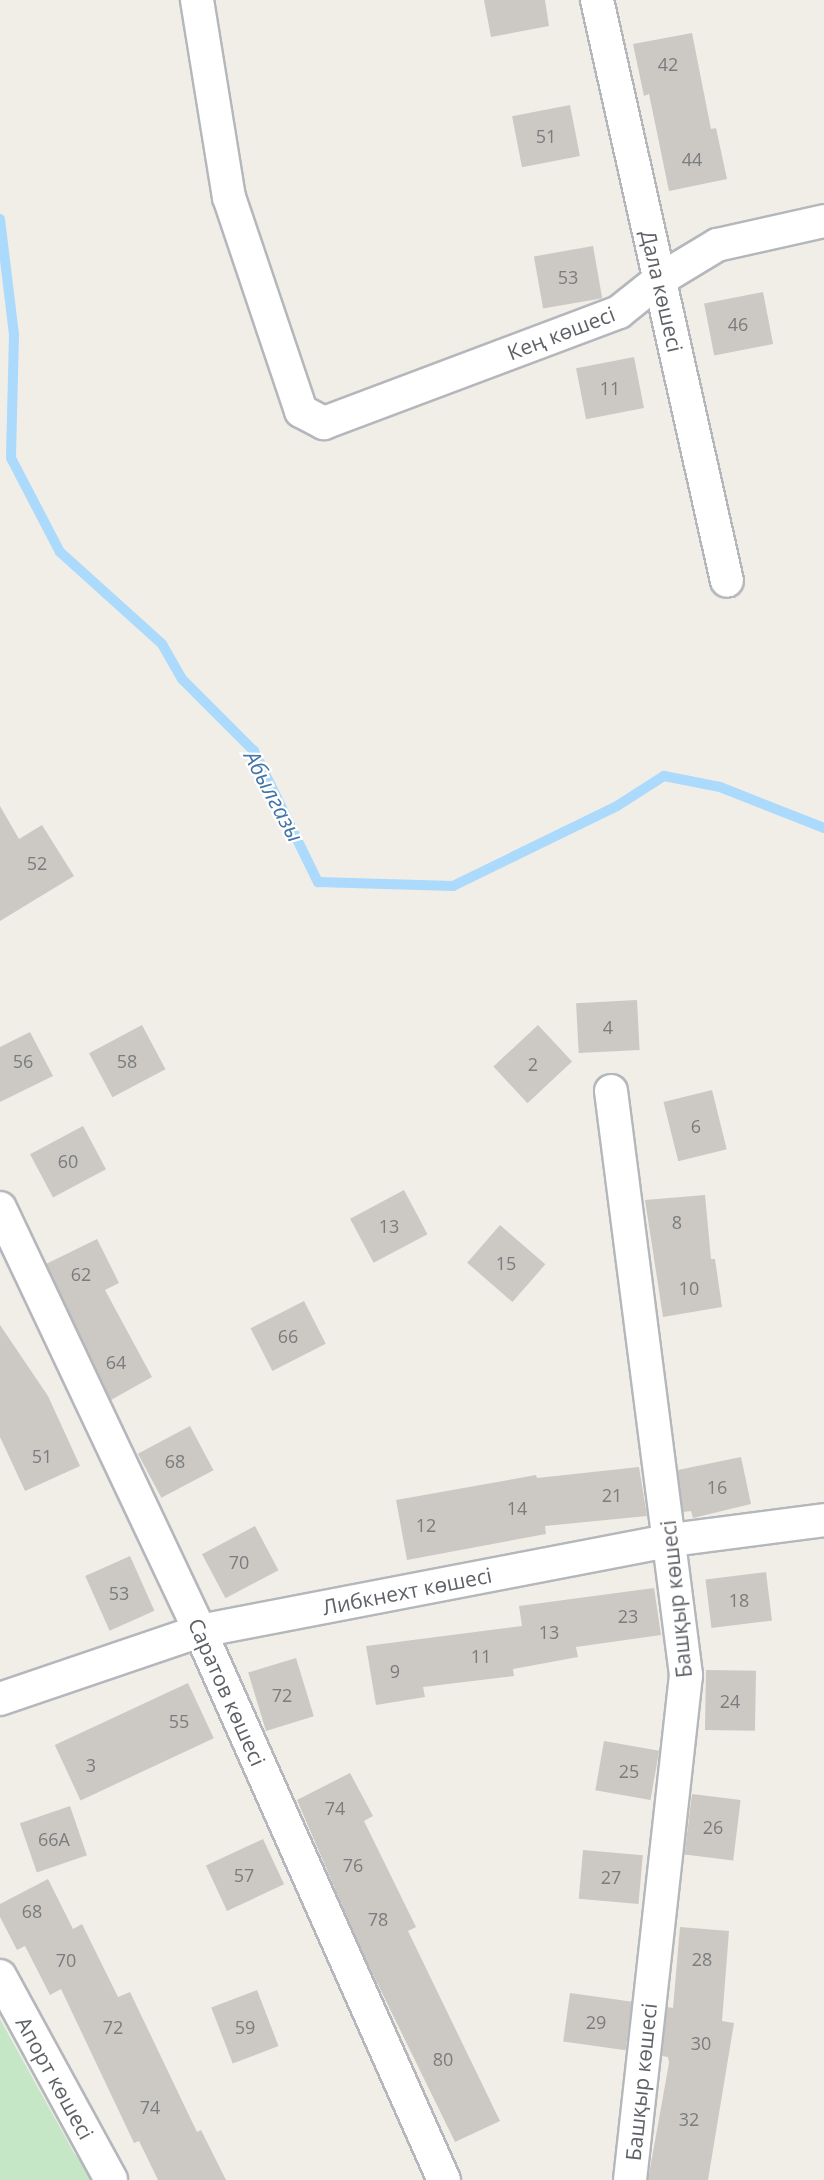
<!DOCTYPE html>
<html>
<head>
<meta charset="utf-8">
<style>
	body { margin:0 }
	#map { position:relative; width:824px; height:2180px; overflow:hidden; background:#f0eee7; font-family:"Open Sans",sans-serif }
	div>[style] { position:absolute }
	.green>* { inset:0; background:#c5e7c5 }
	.stream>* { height:10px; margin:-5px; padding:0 5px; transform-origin:5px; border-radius:5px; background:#abdafd }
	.building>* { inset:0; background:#ccc9c4; transform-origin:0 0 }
	.roads { filter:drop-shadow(2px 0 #b4b7bb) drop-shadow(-2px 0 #b4b7bb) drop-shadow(0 2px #b4b7bb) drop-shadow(0 -2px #b4b7bb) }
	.street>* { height:32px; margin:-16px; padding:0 16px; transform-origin:16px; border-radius:16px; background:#fff }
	span { translate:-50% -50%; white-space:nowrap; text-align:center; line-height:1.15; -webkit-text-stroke:4.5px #fff; paint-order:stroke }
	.number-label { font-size:18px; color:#7a7c7e }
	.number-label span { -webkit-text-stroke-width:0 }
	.street-label { font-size:21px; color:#5e6267 }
	.water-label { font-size:22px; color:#4375a7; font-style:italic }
</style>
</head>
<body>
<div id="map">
	<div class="green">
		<div style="clip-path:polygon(0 2019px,74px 2153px,94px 2180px,0 2180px)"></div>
	</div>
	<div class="stream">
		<div style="left:0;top:219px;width:116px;rotate:83.1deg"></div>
		<div style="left:14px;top:334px;width:124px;rotate:91.4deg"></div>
		<div style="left:11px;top:458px;width:106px;rotate:62.5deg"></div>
		<div style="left:60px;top:552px;width:137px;rotate:42deg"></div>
		<div style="left:162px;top:644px;width:40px;rotate:60.3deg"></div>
		<div style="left:182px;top:679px;width:102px;rotate:45deg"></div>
		<div style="left:254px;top:751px;width:146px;rotate:64deg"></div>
		<div style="left:318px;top:882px;width:135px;rotate:1.7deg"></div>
		<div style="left:453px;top:886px;width:182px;rotate:-26deg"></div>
		<div style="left:617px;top:806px;width:56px;rotate:-32.6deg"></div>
		<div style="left:664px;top:776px;width:57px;rotate:11.1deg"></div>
		<div style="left:720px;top:787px;width:112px;rotate:21.5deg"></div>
	</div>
	<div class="building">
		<div style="clip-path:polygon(484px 0,545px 0,549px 26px,491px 37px)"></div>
		<div style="clip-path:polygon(692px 33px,711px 129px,716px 128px,727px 179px,669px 191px,649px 94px,644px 96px,633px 44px)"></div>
		<div style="left:570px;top:105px;width:52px;height:59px;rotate:79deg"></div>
		<div style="left:593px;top:246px;width:53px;height:60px;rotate:80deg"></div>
		<div style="left:763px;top:292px;width:53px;height:60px;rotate:79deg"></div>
		<div style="left:634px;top:357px;width:52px;height:59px;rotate:79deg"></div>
		<div style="clip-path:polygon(0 806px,19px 839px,42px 825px,74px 876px,0 921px)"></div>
		<div style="left:637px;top:1000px;width:50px;height:61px;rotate:87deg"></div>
		<div style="left:142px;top:1025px;width:50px;height:60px;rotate:62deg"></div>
		<div style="left:538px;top:1025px;width:50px;height:61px;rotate:47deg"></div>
		<div style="clip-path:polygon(30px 1032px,53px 1076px,0 1102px,0 1047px)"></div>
		<div style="left:712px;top:1090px;width:61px;height:50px;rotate:76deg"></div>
		<div style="left:83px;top:1126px;width:49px;height:60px;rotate:62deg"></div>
		<div style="left:404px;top:1190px;width:50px;height:61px;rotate:62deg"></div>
		<div style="clip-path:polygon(705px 1195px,711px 1259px,715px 1259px,722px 1307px,663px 1317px,645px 1200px)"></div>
		<div style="left:500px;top:1225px;width:60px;height:50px;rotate:41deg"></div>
		<div style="clip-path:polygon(97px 1239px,119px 1283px,105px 1290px,152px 1377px,111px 1400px,46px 1264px)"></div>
		<div style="left:304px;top:1301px;width:48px;height:60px;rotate:63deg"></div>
		<div style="clip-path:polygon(0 1325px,48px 1396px,80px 1466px,25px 1491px,0 1437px)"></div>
		<div style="left:190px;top:1426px;width:50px;height:59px;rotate:62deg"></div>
		<div style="clip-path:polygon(741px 1457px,751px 1504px,693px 1518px,691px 1511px,683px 1512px,678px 1470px)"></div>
		<div style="clip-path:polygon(639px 1467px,647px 1516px,545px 1526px,546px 1534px,407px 1560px,396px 1500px,536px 1475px,537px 1478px)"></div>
		<div style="left:255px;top:1526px;width:50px;height:60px;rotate:62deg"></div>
		<div style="left:130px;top:1556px;width:60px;height:49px;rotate:66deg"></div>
		<div style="left:766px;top:1572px;width:49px;height:61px;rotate:83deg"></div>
		<div style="clip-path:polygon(654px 1588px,661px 1635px,576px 1647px,578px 1657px,513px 1669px,514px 1676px,423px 1687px,425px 1697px,376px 1705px,366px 1646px,522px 1626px,519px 1606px)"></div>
		<div style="left:296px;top:1658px;width:61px;height:50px;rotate:73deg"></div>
		<div style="left:706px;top:1670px;width:50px;height:60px;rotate:1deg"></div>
		<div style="left:188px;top:1683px;width:61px;height:147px;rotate:65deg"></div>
		<div style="left:604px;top:1741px;width:56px;height:50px;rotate:10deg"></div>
		<div style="clip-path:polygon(350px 1773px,373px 1816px,364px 1821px,416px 1927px,408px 1931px,500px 2121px,455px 2142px,363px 1954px,297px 1800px)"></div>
		<div style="left:692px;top:1794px;width:49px;height:61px;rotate:7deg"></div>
		<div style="left:70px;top:1806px;width:52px;height:53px;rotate:71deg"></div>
		<div style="left:263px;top:1839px;width:50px;height:63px;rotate:65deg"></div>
		<div style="left:583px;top:1850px;width:60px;height:49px;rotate:5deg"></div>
		<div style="clip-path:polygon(48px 1879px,73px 1929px,82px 1924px,118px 1997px,130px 1992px,197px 2132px,201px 2130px,226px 2180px,158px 2180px,139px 2141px,134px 2143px,61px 1989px,50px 1995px,25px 1946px,17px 1950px,0 1917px,0 1904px)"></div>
		<div style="clip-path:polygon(680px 1927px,729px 1931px,722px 2021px,734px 2023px,708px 2180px,648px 2180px,669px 2063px,668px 2057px,662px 2056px,667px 2007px,673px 2008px)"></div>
		<div style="left:257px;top:1990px;width:60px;height:49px;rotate:69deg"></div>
		<div style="left:570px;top:1993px;width:63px;height:49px;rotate:8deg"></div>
	</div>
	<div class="roads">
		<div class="street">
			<div style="left:197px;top:0;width:200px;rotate:80.8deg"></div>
			<div style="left:229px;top:197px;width:226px;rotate:71.4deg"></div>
			<div style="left:301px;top:411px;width:26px;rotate:28deg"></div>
			<div style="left:324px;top:423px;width:315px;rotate:-20.6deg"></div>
			<div style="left:619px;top:312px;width:51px;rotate:-38.7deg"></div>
			<div style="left:659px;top:280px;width:68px;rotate:-31.1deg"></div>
			<div style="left:717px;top:245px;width:110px;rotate:-12.6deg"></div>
			<div style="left:597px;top:0;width:595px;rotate:77.39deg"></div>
			<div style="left:611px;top:1091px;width:589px;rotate:82.68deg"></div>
			<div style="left:686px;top:1675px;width:508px;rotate:96.33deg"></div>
			<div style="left:0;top:1208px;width:468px;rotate:64.7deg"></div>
			<div style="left:200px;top:1631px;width:601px;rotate:66.04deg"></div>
			<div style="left:0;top:1699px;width:211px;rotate:-18.8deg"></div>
			<div style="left:200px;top:1631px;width:480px;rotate:-10.9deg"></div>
			<div style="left:671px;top:1540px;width:154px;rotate:-7.4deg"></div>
			<div style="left:0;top:1976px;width:232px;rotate:61.4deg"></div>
		</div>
	</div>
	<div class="number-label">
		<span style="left:668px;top:64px">42</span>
		<span style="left:546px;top:136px">51</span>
		<span style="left:692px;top:159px">44</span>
		<span style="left:568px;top:277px">53</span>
		<span style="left:738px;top:324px">46</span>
		<span style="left:610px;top:388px">11</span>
		<span style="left:37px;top:863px">52</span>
		<span style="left:608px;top:1027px">4</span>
		<span style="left:23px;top:1061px">56</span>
		<span style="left:127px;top:1061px">58</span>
		<span style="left:533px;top:1064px">2</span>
		<span style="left:696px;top:1126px">6</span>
		<span style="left:68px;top:1161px">60</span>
		<span style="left:677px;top:1222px">8</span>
		<span style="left:389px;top:1226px">13</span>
		<span style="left:506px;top:1263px">15</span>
		<span style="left:81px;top:1274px">62</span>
		<span style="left:689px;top:1288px">10</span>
		<span style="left:288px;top:1336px">66</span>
		<span style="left:116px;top:1362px">64</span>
		<span style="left:42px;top:1456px">51</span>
		<span style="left:175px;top:1461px">68</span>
		<span style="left:717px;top:1487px">16</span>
		<span style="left:612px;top:1495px">21</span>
		<span style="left:517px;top:1508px">14</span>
		<span style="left:426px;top:1525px">12</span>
		<span style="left:239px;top:1562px">70</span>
		<span style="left:119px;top:1593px">53</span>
		<span style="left:739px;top:1600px">18</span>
		<span style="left:628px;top:1616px">23</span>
		<span style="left:549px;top:1632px">13</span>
		<span style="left:481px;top:1656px">11</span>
		<span style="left:395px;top:1671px">9</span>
		<span style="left:282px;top:1695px">72</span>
		<span style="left:730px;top:1701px">24</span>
		<span style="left:179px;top:1721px">55</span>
		<span style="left:91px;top:1765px">3</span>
		<span style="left:629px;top:1771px">25</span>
		<span style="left:335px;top:1808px">74</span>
		<span style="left:713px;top:1827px">26</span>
		<span style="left:54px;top:1839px">66А</span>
		<span style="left:353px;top:1865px">76</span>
		<span style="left:244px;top:1875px">57</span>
		<span style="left:611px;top:1877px">27</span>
		<span style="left:32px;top:1911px">68</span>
		<span style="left:378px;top:1919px">78</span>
		<span style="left:702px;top:1959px">28</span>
		<span style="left:66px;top:1960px">70</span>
		<span style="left:596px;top:2022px">29</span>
		<span style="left:113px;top:2027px">72</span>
		<span style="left:245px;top:2027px">59</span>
		<span style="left:701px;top:2043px">30</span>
		<span style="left:443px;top:2059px">80</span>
		<span style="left:150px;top:2107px">74</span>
		<span style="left:689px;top:2119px">32</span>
	</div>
	<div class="street-label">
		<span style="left:662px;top:291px;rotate:77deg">Дала көшесі</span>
		<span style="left:561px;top:333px;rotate:-21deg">Кең көшесі</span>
		<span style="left:407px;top:1591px;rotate:-11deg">Либкнехт көшесі</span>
		<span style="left:676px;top:1599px;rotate:-96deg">Башқыр көшесі</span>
		<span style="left:227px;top:1692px;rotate:66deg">Саратов көшесі</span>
		<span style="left:55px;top:2078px;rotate:61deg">Апорт көшесі</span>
		<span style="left:641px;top:2082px;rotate:-84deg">Башқыр көшесі</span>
	</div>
	<div class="water-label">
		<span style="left:274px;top:796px;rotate:62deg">Абылгазы</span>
	</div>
</div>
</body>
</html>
